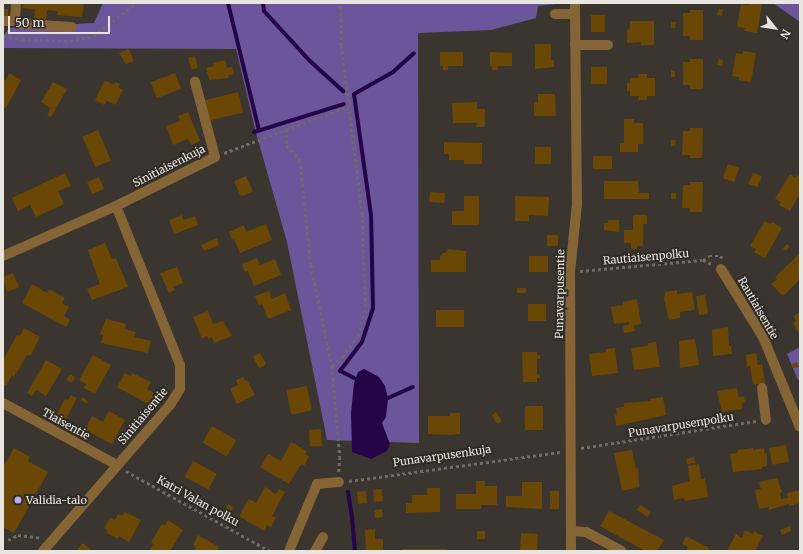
<!DOCTYPE html>
<html>
<head>
<meta charset="utf-8">
<style>
	body { margin:0 }
	#map { position:relative; width:803px; height:554px; overflow:hidden; background:#3a352f; font-family:Merriweather,serif }
	div>[style] { position:absolute }
	.forest>* { inset:0; background:#6d559b }
	.water>* { inset:0; background:#240547 }
	.stream>* { height:4px; margin:-2px; padding:0 2px; transform-origin:2px; border-radius:2px; background:#240547 }
	.building>* { inset:0; background:#6b4705; transform-origin:0 0 }
	.path>* { height:2.5px; margin-top:-1.25px; transform-origin:0; background:repeating-linear-gradient(90deg,#6f6b66 0 3px,transparent 0 6px) }
	.minor>* { height:10px; margin:-5px; padding:0 5px; transform-origin:5px; border-radius:5px; background:#856536 }
	.dots>* { width:11px; height:11px; translate:-50% -50%; box-sizing:border-box; border:2px solid #302b25; border-radius:50% }
	span { translate:-50% -50%; white-space:nowrap; text-align:center; line-height:1.15; -webkit-text-stroke:4px #302b25; paint-order:stroke }
	.street-label { font-size:11px; color:#e8e5e1 }
	.poi-label { font-size:11px; color:#e8e5e1 }
	.left { translate:0 -50%; text-align:left }
	.frame { position:absolute; inset:0; border:4px solid #e8e5e1; pointer-events:none }
	.north { position:absolute; left:755px; top:8px; width:40px; height:40px; -webkit-text-stroke:3px #302b25; paint-order:stroke; rotate:120deg; font-size:11px; font-weight:700; line-height:16px; text-align:center; color:#e8e5e1 }
	.north::after { content:''; display:block; margin:auto; width:14px; height:18px; background:#e8e5e1; clip-path:polygon(50% 0,100% 100%,50% 72%,0 100%) }
	.scale { position:absolute; left:8px; top:16px; width:102px; height:18px; box-sizing:border-box; border:2px solid #e8e5e1; border-top:0; padding-left:5px; font-size:12px; line-height:14px; white-space:nowrap; color:#e8e5e1; -webkit-text-stroke:3px #302b25; paint-order:stroke }
</style>
</head>
<body>
<div id="map">
	<div class="forest">
		<div style="clip-path:polygon(103px 3px,565px 3px,538px 6px,536px 18px,491px 30px,418px 33px,419px 443px,327px 440px,287px 242px,256px 133px,236px 49px,3px 48px,3px 37px,9px 28px,94px 23px)"></div>
		<div style="clip-path:polygon(773px 3px,800px 3px,800px 22px)"></div>
		<div style="clip-path:polygon(800px 347px,800px 379px,798px 380px,787px 354px)"></div>
	</div>
	<div class="water">
		<div style="clip-path:polygon(364px 369px,379px 377px,385px 386px,388px 398px,386px 417px,382px 423px,390px 444px,387px 451px,371px 459px,352px 452px,351px 413px,354px 383px,358px 372px)"></div>
	</div>
	<div class="stream">
		<div style="left:228px;top:3px;width:131px;rotate:76.3deg"></div>
		<div style="left:263px;top:3px;width:8px;rotate:83deg"></div>
		<div style="left:264px;top:11px;width:68px;rotate:47.4deg"></div>
		<div style="left:310px;top:61px;width:45px;rotate:42.3deg"></div>
		<div style="left:254px;top:132px;width:94px;rotate:-17.3deg"></div>
		<div style="left:356px;top:379px;width:18px;rotate:-153deg"></div>
		<div style="left:340px;top:371px;width:36px;rotate:-53deg"></div>
		<div style="left:362px;top:342px;width:36px;rotate:-72deg"></div>
		<div style="left:373px;top:308px;width:93px;rotate:-91.2deg"></div>
		<div style="left:371px;top:215px;width:122px;rotate:-98deg"></div>
		<div style="left:354px;top:94px;width:45px;rotate:-29.4deg"></div>
		<div style="left:393px;top:72px;width:28px;rotate:-42deg"></div>
		<div style="left:388px;top:398px;width:27px;rotate:-24deg"></div>
		<div style="left:348px;top:492px;width:25px;rotate:81deg"></div>
		<div style="left:352px;top:517px;width:34px;rotate:85deg"></div>
	</div>
	<div class="building">
		<div style="clip-path:polygon(23px 3px,84px 3px,82px 17px,57px 15px,58px 11px,47px 10px,46px 21px,34px 20px,35px 9px,22px 8px)"></div>
		<div style="clip-path:polygon(749px 3px,762px 4px,757px 33px,744px 31px,745px 28px,737px 27px,741px 4px,748px 5px)"></div>
		<div style="left:3px;top:9px;width:5px;height:7px"></div>
		<div style="clip-path:polygon(719px 9px,723px 9px,722px 16px,717px 15px)"></div>
		<div style="clip-path:polygon(690px 10px,703px 10px,703px 40px,690px 40px,690px 36px,683px 36px,683px 13px,690px 13px)"></div>
		<div style="left:591px;top:15px;width:14px;height:17px"></div>
		<div style="clip-path:polygon(630px 21px,654px 21px,654px 45px,641px 45px,641px 42px,627px 43px,627px 30px,630px 28px)"></div>
		<div style="clip-path:polygon(671px 22px,676px 22px,675px 28px,671px 28px)"></div>
		<div style="clip-path:polygon(535px 44px,551px 44px,551px 60px,554px 60px,554px 67px,535px 69px)"></div>
		<div style="clip-path:polygon(129px 49px,134px 61px,126px 64px,119px 53px)"></div>
		<div style="clip-path:polygon(743px 51px,756px 53px,751px 82px,739px 80px,739px 77px,732px 76px,736px 53px,743px 54px)"></div>
		<div style="clip-path:polygon(440px 52px,463px 52px,463px 66px,448px 66px,448px 70px,443px 70px,443px 66px,440px 66px)"></div>
		<div style="clip-path:polygon(490px 52px,512px 53px,512px 66px,498px 66px,498px 70px,492px 70px,492px 66px,490px 66px)"></div>
		<div style="left:195px;top:56px;width:12px;height:7px;rotate:76deg"></div>
		<div style="clip-path:polygon(690px 59px,703px 59px,703px 89px,690px 89px,690px 85px,683px 85px,683px 62px,690px 62px)"></div>
		<div style="clip-path:polygon(719px 59px,723px 60px,722px 66px,717px 65px)"></div>
		<div style="clip-path:polygon(225px 60px,227px 68px,232px 67px,234px 74px,228px 75px,229px 78px,209px 80px,206px 68px,214px 66px,213px 63px)"></div>
		<div style="left:591px;top:67px;width:16px;height:17px"></div>
		<div style="clip-path:polygon(671px 70px,675px 71px,675px 77px,671px 77px)"></div>
		<div style="clip-path:polygon(9px 73px,21px 80px,6px 108px,3px 106px,3px 79px,6px 80px)"></div>
		<div style="left:175px;top:73px;width:17px;height:26px;rotate:69deg"></div>
		<div style="clip-path:polygon(638px 74px,647px 74px,647px 78px,655px 78px,655px 96px,647px 96px,647px 100px,638px 100px,639px 96px,630px 96px,630px 91px,627px 91px,627px 83px,630px 83px,630px 78px,638px 78px)"></div>
		<div style="clip-path:polygon(105px 80px,113px 85px,115px 82px,120px 84px,118px 87px,123px 90px,115px 105px,107px 101px,104px 105px,95px 100px)"></div>
		<div style="clip-path:polygon(53px 82px,67px 89px,51px 117px,47px 115px,51px 108px,41px 102px)"></div>
		<div style="left:238px;top:92px;width:21px;height:34px;rotate:76deg"></div>
		<div style="clip-path:polygon(538px 94px,555px 94px,556px 116px,534px 116px,534px 102px,538px 102px)"></div>
		<div style="clip-path:polygon(477px 102px,477px 109px,485px 109px,485px 127px,476px 127px,477px 123px,453px 123px,452px 103px)"></div>
		<div style="clip-path:polygon(188px 112px,200px 141px,191px 145px,188px 139px,173px 145px,166px 126px,180px 121px,178px 116px)"></div>
		<div style="clip-path:polygon(624px 119px,634px 119px,634px 123px,643px 123px,643px 144px,638px 144px,638px 152px,620px 152px,620px 143px,624px 143px)"></div>
		<div style="clip-path:polygon(690px 128px,703px 128px,702px 158px,690px 158px,690px 155px,682px 155px,683px 131px,690px 131px)"></div>
		<div style="left:98px;top:130px;width:33px;height:17px;rotate:67deg"></div>
		<div style="clip-path:polygon(671px 140px,676px 140px,675px 146px,671px 146px)"></div>
		<div style="clip-path:polygon(444px 142px,482px 143px,482px 164px,464px 164px,464px 160px,449px 160px,449px 154px,444px 154px)"></div>
		<div style="left:535px;top:147px;width:16px;height:17px"></div>
		<div style="left:612px;top:156px;width:13px;height:19px;rotate:90deg"></div>
		<div style="left:728px;top:164px;width:12px;height:15px;rotate:20deg"></div>
		<div style="clip-path:polygon(65px 173px,71px 186px,58px 191px,64px 204px,36px 217px,30px 205px,18px 211px,12px 198px)"></div>
		<div style="clip-path:polygon(753px 173px,762px 176px,758px 187px,748px 184px)"></div>
		<div style="clip-path:polygon(790px 174px,795px 178px,797px 175px,800px 177px,800px 194px,790px 211px,779px 205px,781px 202px,775px 199px)"></div>
		<div style="left:246px;top:176px;width:17px;height:13px;rotate:66deg"></div>
		<div style="left:99px;top:177px;width:13px;height:13px;rotate:67deg"></div>
		<div style="clip-path:polygon(604px 181px,638px 181px,639px 193px,649px 193px,649px 199px,604px 199px)"></div>
		<div style="clip-path:polygon(690px 182px,703px 182px,702px 212px,690px 212px,690px 208px,682px 208px,683px 185px,690px 185px)"></div>
		<div style="left:430px;top:192px;width:15px;height:10px;rotate:4deg"></div>
		<div style="left:671px;top:193px;width:5px;height:6px"></div>
		<div style="clip-path:polygon(464px 196px,479px 196px,479px 225px,452px 225px,452px 211px,464px 211px)"></div>
		<div style="clip-path:polygon(515px 196px,549px 197px,548px 216px,529px 215px,529px 221px,515px 221px)"></div>
		<div style="clip-path:polygon(182px 215px,184px 220px,195px 216px,198px 225px,174px 234px,169px 220px)"></div>
		<div style="clip-path:polygon(633px 215px,647px 215px,647px 224px,643px 224px,643px 246px,637px 246px,637px 249px,631px 249px,631px 243px,624px 243px,624px 230px,633px 230px)"></div>
		<div style="clip-path:polygon(608px 220px,619px 220px,619px 232px,604px 230px,604px 223px,608px 223px)"></div>
		<div style="clip-path:polygon(765px 221px,770px 224px,772px 222px,782px 228px,765px 258px,754px 252px,756px 249px,750px 246px)"></div>
		<div style="clip-path:polygon(266px 224px,272px 240px,240px 253px,234px 239px,232px 240px,229px 232px,244px 225px,246px 232px)"></div>
		<div style="left:547px;top:235px;width:11px;height:11px"></div>
		<div style="clip-path:polygon(217px 238px,219px 245px,204px 251px,201px 245px)"></div>
		<div style="clip-path:polygon(105px 243px,112px 259px,116px 258px,128px 287px,92px 300px,87px 289px,100px 284px,88px 250px)"></div>
		<div style="left:787px;top:244px;width:4px;height:6px;rotate:45deg"></div>
		<div style="clip-path:polygon(448px 249px,466px 251px,466px 272px,431px 272px,431px 260px,440px 260px,440px 257px,443px 253px,446px 253px)"></div>
		<div style="clip-path:polygon(800px 253px,800px 279px,783px 296px,771px 284px,777px 279px,775px 277px)"></div>
		<div style="left:529px;top:256px;width:19px;height:16px"></div>
		<div style="clip-path:polygon(257px 258px,260px 265px,275px 259px,281px 275px,254px 286px,248px 271px,245px 272px,242px 264px)"></div>
		<div style="clip-path:polygon(177px 267px,183px 283px,173px 287px,175px 290px,169px 293px,160px 273px)"></div>
		<div style="clip-path:polygon(13px 273px,19px 287px,7px 292px,3px 277px)"></div>
		<div style="clip-path:polygon(32px 284px,47px 293px,49px 289px,65px 298px,62px 303px,69px 307px,64px 316px,70px 320px,66px 327px,22px 303px)"></div>
		<div style="left:517px;top:288px;width:9px;height:5px"></div>
		<div style="clip-path:polygon(677px 290px,677px 294px,692px 292px,695px 310px,680px 312px,680px 318px,669px 320px,664px 299px,665px 292px)"></div>
		<div style="clip-path:polygon(269px 291px,272px 299px,285px 293px,291px 310px,268px 319px,262px 304px,259px 305px,255px 296px)"></div>
		<div style="left:705px;top:295px;width:19px;height:9px;rotate:81deg"></div>
		<div style="clip-path:polygon(637px 299px,641px 324px,634px 325px,635px 331px,624px 333px,623px 326px,629px 325px,629px 322px,614px 324px,611px 307px,623px 305px,623px 302px)"></div>
		<div style="left:528px;top:304px;width:18px;height:17px"></div>
		<div style="left:436px;top:310px;width:28px;height:17px"></div>
		<div style="clip-path:polygon(208px 311px,213px 324px,223px 321px,232px 336px,214px 343px,212px 337px,208px 339px,207px 336px,202px 339px,193px 317px)"></div>
		<div style="clip-path:polygon(800px 312px,800px 333px,799px 334px,793px 323px,796px 321px,793px 316px)"></div>
		<div style="clip-path:polygon(106px 319px,126px 324px,125px 329px,136px 332px,134px 337px,151px 341px,148px 353px,101px 343px,103px 335px,100px 334px)"></div>
		<div style="clip-path:polygon(728px 327px,729px 346px,731px 346px,732px 354px,713px 356px,712px 330px)"></div>
		<div style="clip-path:polygon(24px 328px,40px 337px,31px 355px,27px 355px,14px 377px,12px 375px,6px 386px,3px 384px,3px 360px,17px 335px,20px 336px)"></div>
		<div style="clip-path:polygon(695px 339px,699px 365px,680px 368px,679px 341px)"></div>
		<div style="clip-path:polygon(656px 342px,660px 367px,634px 370px,631px 348px,648px 346px,648px 343px)"></div>
		<div style="clip-path:polygon(615px 348px,618px 373px,592px 376px,589px 354px,606px 352px,606px 349px)"></div>
		<div style="clip-path:polygon(522px 352px,537px 352px,537px 355px,540px 355px,540px 359px,537px 359px,537px 374px,540px 376px,540px 378px,537px 378px,537px 382px,523px 382px)"></div>
		<div style="left:260px;top:353px;width:13px;height:8px;rotate:61deg"></div>
		<div style="clip-path:polygon(756px 353px,758px 365px,762px 364px,765px 383px,753px 385px,750px 366px,747px 367px,746px 355px)"></div>
		<div style="clip-path:polygon(93px 355px,111px 365px,95px 394px,84px 388px,86px 384px,79px 380px)"></div>
		<div style="clip-path:polygon(46px 360px,62px 369px,46px 396px,36px 390px,32px 396px,27px 393px)"></div>
		<div style="clip-path:polygon(797px 362px,799px 367px,793px 368px,792px 364px)"></div>
		<div style="clip-path:polygon(125px 373px,131px 376px,132px 373px,151px 382px,147px 389px,158px 395px,152px 406px,117px 387px)"></div>
		<div style="clip-path:polygon(70px 374px,75px 377px,72px 383px,66px 380px)"></div>
		<div style="clip-path:polygon(243px 377px,245px 381px,247px 380px,255px 395px,237px 404px,230px 389px,238px 385px,236px 380px)"></div>
		<div style="left:307px;top:386px;width:25px;height:21px;rotate:79deg"></div>
		<div style="clip-path:polygon(737px 388px,739px 397px,744px 396px,745px 402px,742px 403px,742px 409px,722px 412px,717px 391px)"></div>
		<div style="clip-path:polygon(71px 395px,77px 398px,66px 419px,57px 414px,65px 399px,68px 400px)"></div>
		<div style="clip-path:polygon(82px 397px,88px 401px,87px 404px,81px 400px)"></div>
		<div style="clip-path:polygon(663px 397px,666px 415px,616px 426px,615px 415px,617px 415px,616px 408px,624px 407px,624px 403px,651px 401px,650px 399px)"></div>
		<div style="left:525px;top:406px;width:18px;height:24px"></div>
		<div style="clip-path:polygon(109px 411px,125px 420px,112px 444px,85px 430px,92px 416px,103px 422px)"></div>
		<div style="clip-path:polygon(496px 412px,502px 421px,497px 424px,492px 415px)"></div>
		<div style="clip-path:polygon(450px 413px,460px 413px,460px 434px,451px 435px,428px 434px,428px 416px,450px 416px)"></div>
		<div style="left:212px;top:426px;width:28px;height:19px;rotate:30deg"></div>
		<div style="left:321px;top:429px;width:17px;height:12px;rotate:87deg"></div>
		<div style="clip-path:polygon(291px 442px,307px 451px,305px 454px,309px 456px,304px 466px,301px 464px,289px 484px,260px 467px,268px 454px,281px 461px)"></div>
		<div style="left:786px;top:445px;width:17px;height:17px;rotate:80deg"></div>
		<div style="clip-path:polygon(14px 448px,30px 457px,28px 461px,48px 472px,14px 533px,3px 527px,3px 467px)"></div>
		<div style="clip-path:polygon(753px 448px,753px 450px,764px 448px,765px 454px,767px 453px,767px 466px,762px 467px,762px 469px,733px 472px,730px 454px,738px 453px,738px 450px)"></div>
		<div style="clip-path:polygon(632px 450px,636px 469px,638px 468px,639px 487px,622px 491px,614px 453px)"></div>
		<div style="clip-path:polygon(694px 457px,695px 463px,687px 464px,686px 459px)"></div>
		<div style="left:193px;top:461px;width:27px;height:18px;rotate:28deg"></div>
		<div style="clip-path:polygon(699px 464px,701px 479px,705px 478px,708px 497px,685px 501px,684px 498px,674px 500px,672px 486px,690px 481px,688px 466px)"></div>
		<div style="clip-path:polygon(777px 478px,782px 492px,780px 493px,781px 499px,788px 498px,787px 493px,800px 490px,800px 503px,789px 506px,789px 504px,769px 510px,769px 507px,759px 509px,755px 490px,761px 489px,759px 482px)"></div>
		<div style="clip-path:polygon(476px 481px,485px 481px,485px 486px,497px 486px,497px 505px,481px 505px,481px 509px,456px 509px,456px 494px,476px 494px)"></div>
		<div style="clip-path:polygon(522px 482px,542px 482px,542px 509px,506px 507px,506px 496px,522px 496px)"></div>
		<div style="clip-path:polygon(265px 487px,276px 494px,279px 489px,285px 492px,272px 516px,276px 518px,271px 527px,267px 525px,264px 531px,239px 516px,249px 499px,256px 503px)"></div>
		<div style="clip-path:polygon(427px 488px,440px 488px,440px 512px,406px 513px,406px 503px,412px 503px,412px 495px,427px 495px)"></div>
		<div style="left:382px;top:489px;width:12px;height:9px;rotate:85deg"></div>
		<div style="left:366px;top:491px;width:12px;height:9px;rotate:85deg"></div>
		<div style="left:550px;top:491px;width:9px;height:18px"></div>
		<div style="clip-path:polygon(228px 504px,233px 507px,229px 516px,223px 513px)"></div>
		<div style="left:640px;top:505px;width:13px;height:6px;rotate:32deg"></div>
		<div style="left:382px;top:509px;width:8px;height:8px;rotate:83deg"></div>
		<div style="clip-path:polygon(609px 511px,664px 540px,657px 551px,645px 551px,600px 526px)"></div>
		<div style="clip-path:polygon(125px 512px,141px 520px,129px 542px,119px 536px,118px 539px,107px 533px,108px 531px,104px 528px,110px 518px,115px 520px,118px 514px,122px 516px)"></div>
		<div style="clip-path:polygon(168px 520px,183px 530px,170px 551px,151px 551px,150px 550px,153px 544px,151px 542px,162px 524px,165px 525px)"></div>
		<div style="clip-path:polygon(790px 526px,791px 531px,782px 535px,780px 530px)"></div>
		<div style="clip-path:polygon(375px 529px,375px 539px,383px 539px,383px 551px,366px 551px,365px 530px)"></div>
		<div style="clip-path:polygon(745px 530px,753px 534px,754px 531px,763px 536px,755px 551px,727px 551px,736px 534px,742px 538px)"></div>
		<div style="left:485px;top:531px;width:8px;height:8px;rotate:90deg"></div>
		<div style="left:521px;top:533px;width:17px;height:18px;rotate:3deg"></div>
		<div style="clip-path:polygon(198px 535px,219px 547px,217px 551px,194px 551px,196px 547px,193px 545px)"></div>
		<div style="clip-path:polygon(686px 536px,709px 548px,708px 551px,686px 551px,688px 547px,682px 544px)"></div>
		<div style="clip-path:polygon(83px 543px,92px 551px,76px 551px)"></div>
		<div style="left:402px;top:549px;width:45px;height:2px"></div>
	</div>
	<div class="path">
		<div style="left:3px;top:36px;width:19px;rotate:9deg"></div>
		<div style="left:22px;top:39px;width:48px;rotate:2.4deg"></div>
		<div style="left:70px;top:41px;width:24px;rotate:-12deg"></div>
		<div style="left:93px;top:36px;width:54px;rotate:-37.5deg"></div>
		<div style="left:286px;top:129px;width:16px;rotate:86deg"></div>
		<div style="left:287px;top:145px;width:20px;rotate:49deg"></div>
		<div style="left:300px;top:160px;width:106px;rotate:84deg"></div>
		<div style="left:311px;top:265px;width:103px;rotate:78.3deg"></div>
		<div style="left:332px;top:366px;width:91px;rotate:85deg"></div>
		<div style="left:340px;top:457px;width:15px;rotate:94deg"></div>
		<div style="left:224px;top:153px;width:134px;rotate:-20.6deg"></div>
		<div style="left:703px;top:260px;width:7px;rotate:-34deg"></div>
		<div style="left:709px;top:256px;width:11px"></div>
		<div style="left:720px;top:256px;width:4px;rotate:34deg"></div>
		<div style="left:580px;top:271px;width:123px;rotate:-5.1deg"></div>
		<div style="left:703px;top:260px;width:10px;rotate:24deg"></div>
		<div style="left:332px;top:366px;width:13px;rotate:-42deg"></div>
		<div style="left:342px;top:357px;width:26px;rotate:-53deg"></div>
		<div style="left:358px;top:336px;width:30px;rotate:-76deg"></div>
		<div style="left:365px;top:307px;width:92px;rotate:-91.9deg"></div>
		<div style="left:362px;top:215px;width:170px;rotate:-97.1deg"></div>
		<div style="left:341px;top:46px;width:43px;rotate:-91.3deg"></div>
		<div style="left:581px;top:448px;width:177px;rotate:-8.8deg"></div>
		<div style="left:126px;top:471px;width:165px;rotate:29.1deg"></div>
		<div style="left:349px;top:481px;width:213px;rotate:-7.8deg"></div>
		<div style="left:8px;top:540px;width:11px;rotate:-27deg"></div>
		<div style="left:18px;top:535px;width:23px;rotate:7deg"></div>
	</div>
	<div class="minor">
		<div style="left:555px;top:14px;width:20px"></div>
		<div style="left:3px;top:21px;width:12px"></div>
		<div style="left:15px;top:21px;width:18px;rotate:-87deg"></div>
		<div style="left:15px;top:21px;width:8px;rotate:23deg"></div>
		<div style="left:22px;top:24px;width:50px;rotate:3.4deg"></div>
		<div style="left:575px;top:45px;width:33px"></div>
		<div style="left:3px;top:256px;width:124px;rotate:-23.9deg"></div>
		<div style="left:116px;top:206px;width:110px;rotate:-26.3deg"></div>
		<div style="left:215px;top:157px;width:78px;rotate:-104.9deg"></div>
		<div style="left:721px;top:269px;width:80px;rotate:58.3deg"></div>
		<div style="left:763px;top:337px;width:97px;rotate:67.7deg"></div>
		<div style="left:762px;top:388px;width:32px;rotate:83deg"></div>
		<div style="left:3px;top:403px;width:130px;rotate:28.5deg"></div>
		<div style="left:571px;top:531px;width:15px;rotate:4deg"></div>
		<div style="left:586px;top:532px;width:40px;rotate:28deg"></div>
		<div style="left:43px;top:551px;width:194px;rotate:-49deg"></div>
		<div style="left:170px;top:405px;width:19px;rotate:-58deg"></div>
		<div style="left:180px;top:389px;width:24px;rotate:-90deg"></div>
		<div style="left:180px;top:365px;width:171px;rotate:-111.9deg"></div>
		<div style="left:289px;top:551px;width:73px;rotate:-67.3deg"></div>
		<div style="left:317px;top:484px;width:22px;rotate:-5deg"></div>
		<div style="left:315px;top:551px;width:16px;rotate:-60deg"></div>
		<div style="left:571px;top:551px;width:279px;rotate:-90.2deg"></div>
		<div style="left:570px;top:272px;width:68px;rotate:-84.1deg"></div>
		<div style="left:577px;top:204px;width:201px;rotate:-90.6deg"></div>
	</div>
	<div class="dots">
		<div style="left:18px;top:500px;background:#c0a8f3"></div>
	</div>
	<div class="street-label">
		<span style="left:169px;top:166px;rotate:-27deg">Sinitiaisenkuja</span>
		<span style="left:646px;top:257px;rotate:-5deg">Rautiaisenpolku</span>
		<span style="left:560px;top:294px;rotate:-89deg">Punavarpusentie</span>
		<span style="left:758px;top:308px;rotate:60deg">Rautiaisentie</span>
		<span style="left:143px;top:416px;rotate:-50deg">Sinitiaisentie</span>
		<span style="left:66px;top:424px;rotate:29deg">Tiaisentie</span>
		<span style="left:681px;top:425px;rotate:-9deg">Punavarpusenpolku</span>
		<span style="left:442px;top:456px;rotate:-8deg">Punavarpusenkuja</span>
		<span style="left:198px;top:501px;rotate:29deg">Katri Valan polku</span>
	</div>
	<div class="poi-label">
		<span class="left" style="left:26px;top:500px">Validia-talo</span>
	</div>
	<div class="frame"></div>
	<div class="north">N</div>
	<div class="scale">50 m</div>
</div>
</body>
</html>
